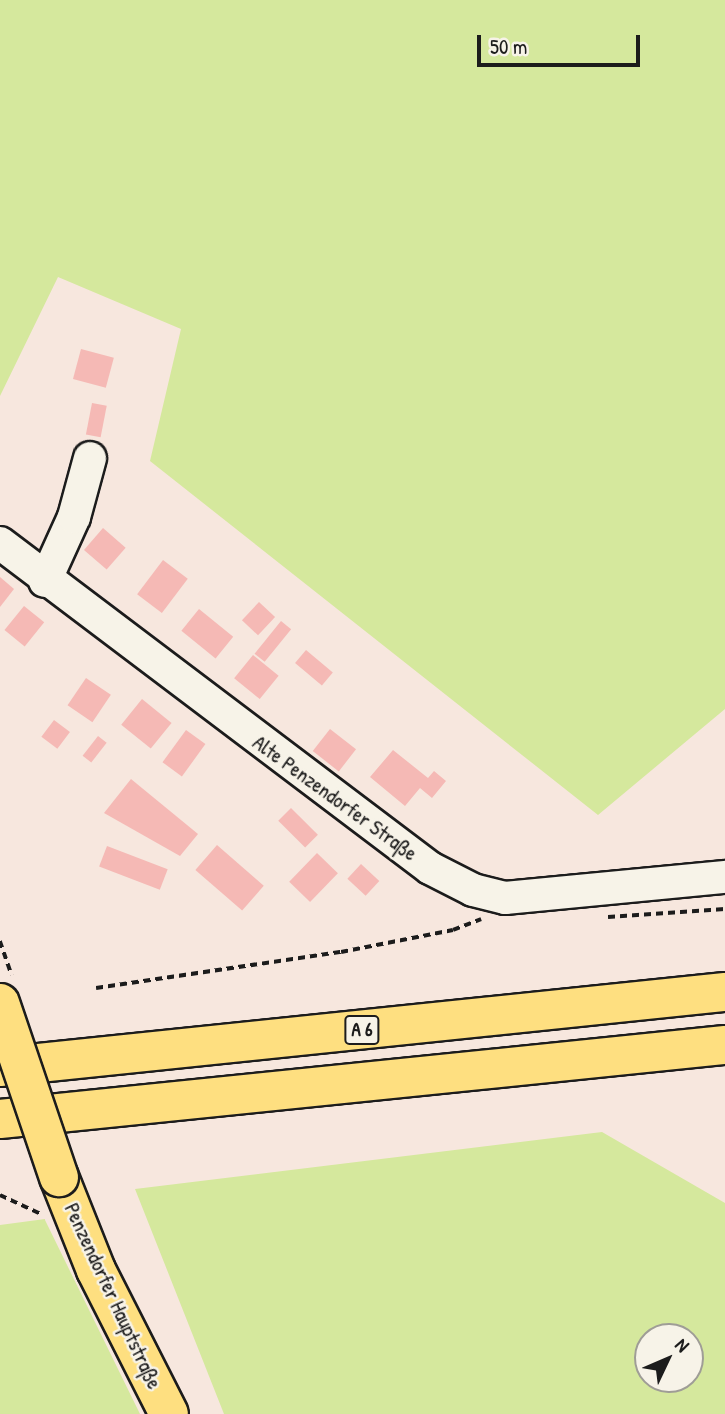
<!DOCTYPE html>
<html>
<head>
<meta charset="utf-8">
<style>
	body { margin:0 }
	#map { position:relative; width:725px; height:1414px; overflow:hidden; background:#f7e7de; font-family:"Patrick Hand",sans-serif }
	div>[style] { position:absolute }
	.green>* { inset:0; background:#d5e89d }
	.building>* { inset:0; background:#f5b9b5; transform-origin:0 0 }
	.path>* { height:3.5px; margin-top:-1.75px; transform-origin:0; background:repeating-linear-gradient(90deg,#1c1c1c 0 7px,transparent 0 12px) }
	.roads { filter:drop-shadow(2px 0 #1c1c1c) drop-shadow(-2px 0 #1c1c1c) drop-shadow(0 2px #1c1c1c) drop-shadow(0 -2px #1c1c1c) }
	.minor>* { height:32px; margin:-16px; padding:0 16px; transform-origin:16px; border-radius:16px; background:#f7f3e8 }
	.major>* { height:38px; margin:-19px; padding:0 19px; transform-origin:19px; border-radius:19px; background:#fedf80 }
	.highway>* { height:38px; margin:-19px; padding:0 19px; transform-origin:19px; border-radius:19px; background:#fedf80 }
	.bridges { filter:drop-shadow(2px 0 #1c1c1c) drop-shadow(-2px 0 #1c1c1c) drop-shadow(0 2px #1c1c1c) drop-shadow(0 -2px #1c1c1c) }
	.major-bridge>* { height:38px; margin:-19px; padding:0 19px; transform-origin:19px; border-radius:19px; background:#fedf80 }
	span { translate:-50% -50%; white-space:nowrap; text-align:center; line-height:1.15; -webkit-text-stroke:5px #f7f3e8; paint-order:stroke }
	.shield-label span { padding:2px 5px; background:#f7f3e8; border:2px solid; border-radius:5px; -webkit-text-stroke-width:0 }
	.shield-label { font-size:19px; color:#1c1c1c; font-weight:700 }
	.street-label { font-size:21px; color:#1c1c1c }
	.north { position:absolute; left:634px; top:1323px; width:70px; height:70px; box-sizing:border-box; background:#f7f3e8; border:2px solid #9f9d96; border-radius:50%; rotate:46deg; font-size:19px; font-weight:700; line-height:28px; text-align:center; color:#1c1c1c }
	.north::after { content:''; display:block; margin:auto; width:24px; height:32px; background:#1c1c1c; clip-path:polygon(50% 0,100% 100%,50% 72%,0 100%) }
	.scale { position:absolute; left:477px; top:35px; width:163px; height:32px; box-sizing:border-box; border:4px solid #1c1c1c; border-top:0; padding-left:9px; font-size:21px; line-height:24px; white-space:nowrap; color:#1c1c1c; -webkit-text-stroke:5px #f7f3e8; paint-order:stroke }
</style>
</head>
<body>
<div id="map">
	<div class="green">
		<div style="clip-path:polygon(0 0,725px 0,725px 709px,598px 815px,150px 461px,181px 329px,58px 277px,0 396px)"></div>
		<div style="clip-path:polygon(evenodd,602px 1132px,725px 1203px,725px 1414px,224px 1414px,135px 1189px,602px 1132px,648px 1337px,690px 1337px,690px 1379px,648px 1379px,648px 1337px)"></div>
		<div style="clip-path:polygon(45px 1219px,45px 1220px,140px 1414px,0 1414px,0 1225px)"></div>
	</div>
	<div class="building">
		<div style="left:81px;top:349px;width:34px;height:31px;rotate:15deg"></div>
		<div style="left:92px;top:403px;width:15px;height:32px;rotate:11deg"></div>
		<div style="left:103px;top:528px;width:30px;height:29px;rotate:41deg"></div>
		<div style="left:163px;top:560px;width:31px;height:43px;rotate:37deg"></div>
		<div style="clip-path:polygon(0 577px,14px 589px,0 607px)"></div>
		<div style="left:259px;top:602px;width:22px;height:25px;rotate:43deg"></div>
		<div style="left:24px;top:606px;width:26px;height:31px;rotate:39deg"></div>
		<div style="left:199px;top:609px;width:44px;height:28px;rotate:39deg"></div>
		<div style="left:281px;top:621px;width:13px;height:42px;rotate:39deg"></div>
		<div style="left:306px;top:650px;width:35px;height:17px;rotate:40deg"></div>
		<div style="left:253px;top:655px;width:33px;height:30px;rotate:39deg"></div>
		<div style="left:86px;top:678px;width:30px;height:33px;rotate:34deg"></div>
		<div style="left:142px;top:699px;width:38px;height:33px;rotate:39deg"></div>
		<div style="left:54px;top:720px;width:20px;height:21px;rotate:37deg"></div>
		<div style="left:330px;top:729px;width:33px;height:28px;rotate:38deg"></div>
		<div style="left:186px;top:730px;width:24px;height:40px;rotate:36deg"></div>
		<div style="left:98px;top:736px;width:11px;height:25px;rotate:38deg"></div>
		<div style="clip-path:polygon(393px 750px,428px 778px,434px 771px,446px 781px,432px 798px,420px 788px,405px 806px,370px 777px)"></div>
		<div style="clip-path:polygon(131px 779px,198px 834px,180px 856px,104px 813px)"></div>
		<div style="left:291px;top:808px;width:38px;height:18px;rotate:45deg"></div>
		<div style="left:217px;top:845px;width:62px;height:33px;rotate:41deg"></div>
		<div style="left:107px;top:846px;width:65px;height:22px;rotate:21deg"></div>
		<div style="left:317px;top:853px;width:29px;height:40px;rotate:44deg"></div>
		<div style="left:361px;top:864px;width:25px;height:20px;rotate:43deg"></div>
	</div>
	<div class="path">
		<div style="left:608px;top:917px;width:117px;rotate:-3.9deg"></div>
		<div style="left:0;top:941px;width:36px;rotate:71deg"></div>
		<div style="left:96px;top:988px;width:248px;rotate:-8.4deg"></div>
		<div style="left:341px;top:952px;width:114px;rotate:-11.1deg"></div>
		<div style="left:453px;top:930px;width:30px;rotate:-21deg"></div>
		<div style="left:0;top:1195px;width:47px;rotate:24.9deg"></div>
	</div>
	<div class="roads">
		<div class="minor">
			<div style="left:0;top:543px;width:539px;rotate:37.08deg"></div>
			<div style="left:430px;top:868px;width:48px;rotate:27.1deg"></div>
			<div style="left:473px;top:890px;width:33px;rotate:14deg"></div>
			<div style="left:505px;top:898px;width:221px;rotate:-5.5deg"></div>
			<div style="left:45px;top:581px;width:70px;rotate:-65.6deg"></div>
			<div style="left:74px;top:517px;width:61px;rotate:-74.8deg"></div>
		</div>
		<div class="major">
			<div style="left:59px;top:1177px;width:100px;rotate:68.3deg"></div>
			<div style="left:96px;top:1270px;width:161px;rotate:63.1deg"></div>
		</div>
		<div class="highway">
			<div style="left:0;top:1067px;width:729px;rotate:-5.91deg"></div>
			<div style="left:0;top:1119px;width:729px;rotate:-5.83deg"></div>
		</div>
	</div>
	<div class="bridges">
		<div class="major-bridge">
			<div style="left:0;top:1003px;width:184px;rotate:71.3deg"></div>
		</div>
	</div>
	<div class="shield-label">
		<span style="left:362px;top:1030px">A 6</span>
	</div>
	<div class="street-label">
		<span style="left:335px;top:798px;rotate:36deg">Alte Penzendorfer Straße</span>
		<span style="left:113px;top:1296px;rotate:65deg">Penzendorfer Hauptstraße</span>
	</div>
	<div class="north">N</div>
	<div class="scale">50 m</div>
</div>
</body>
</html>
